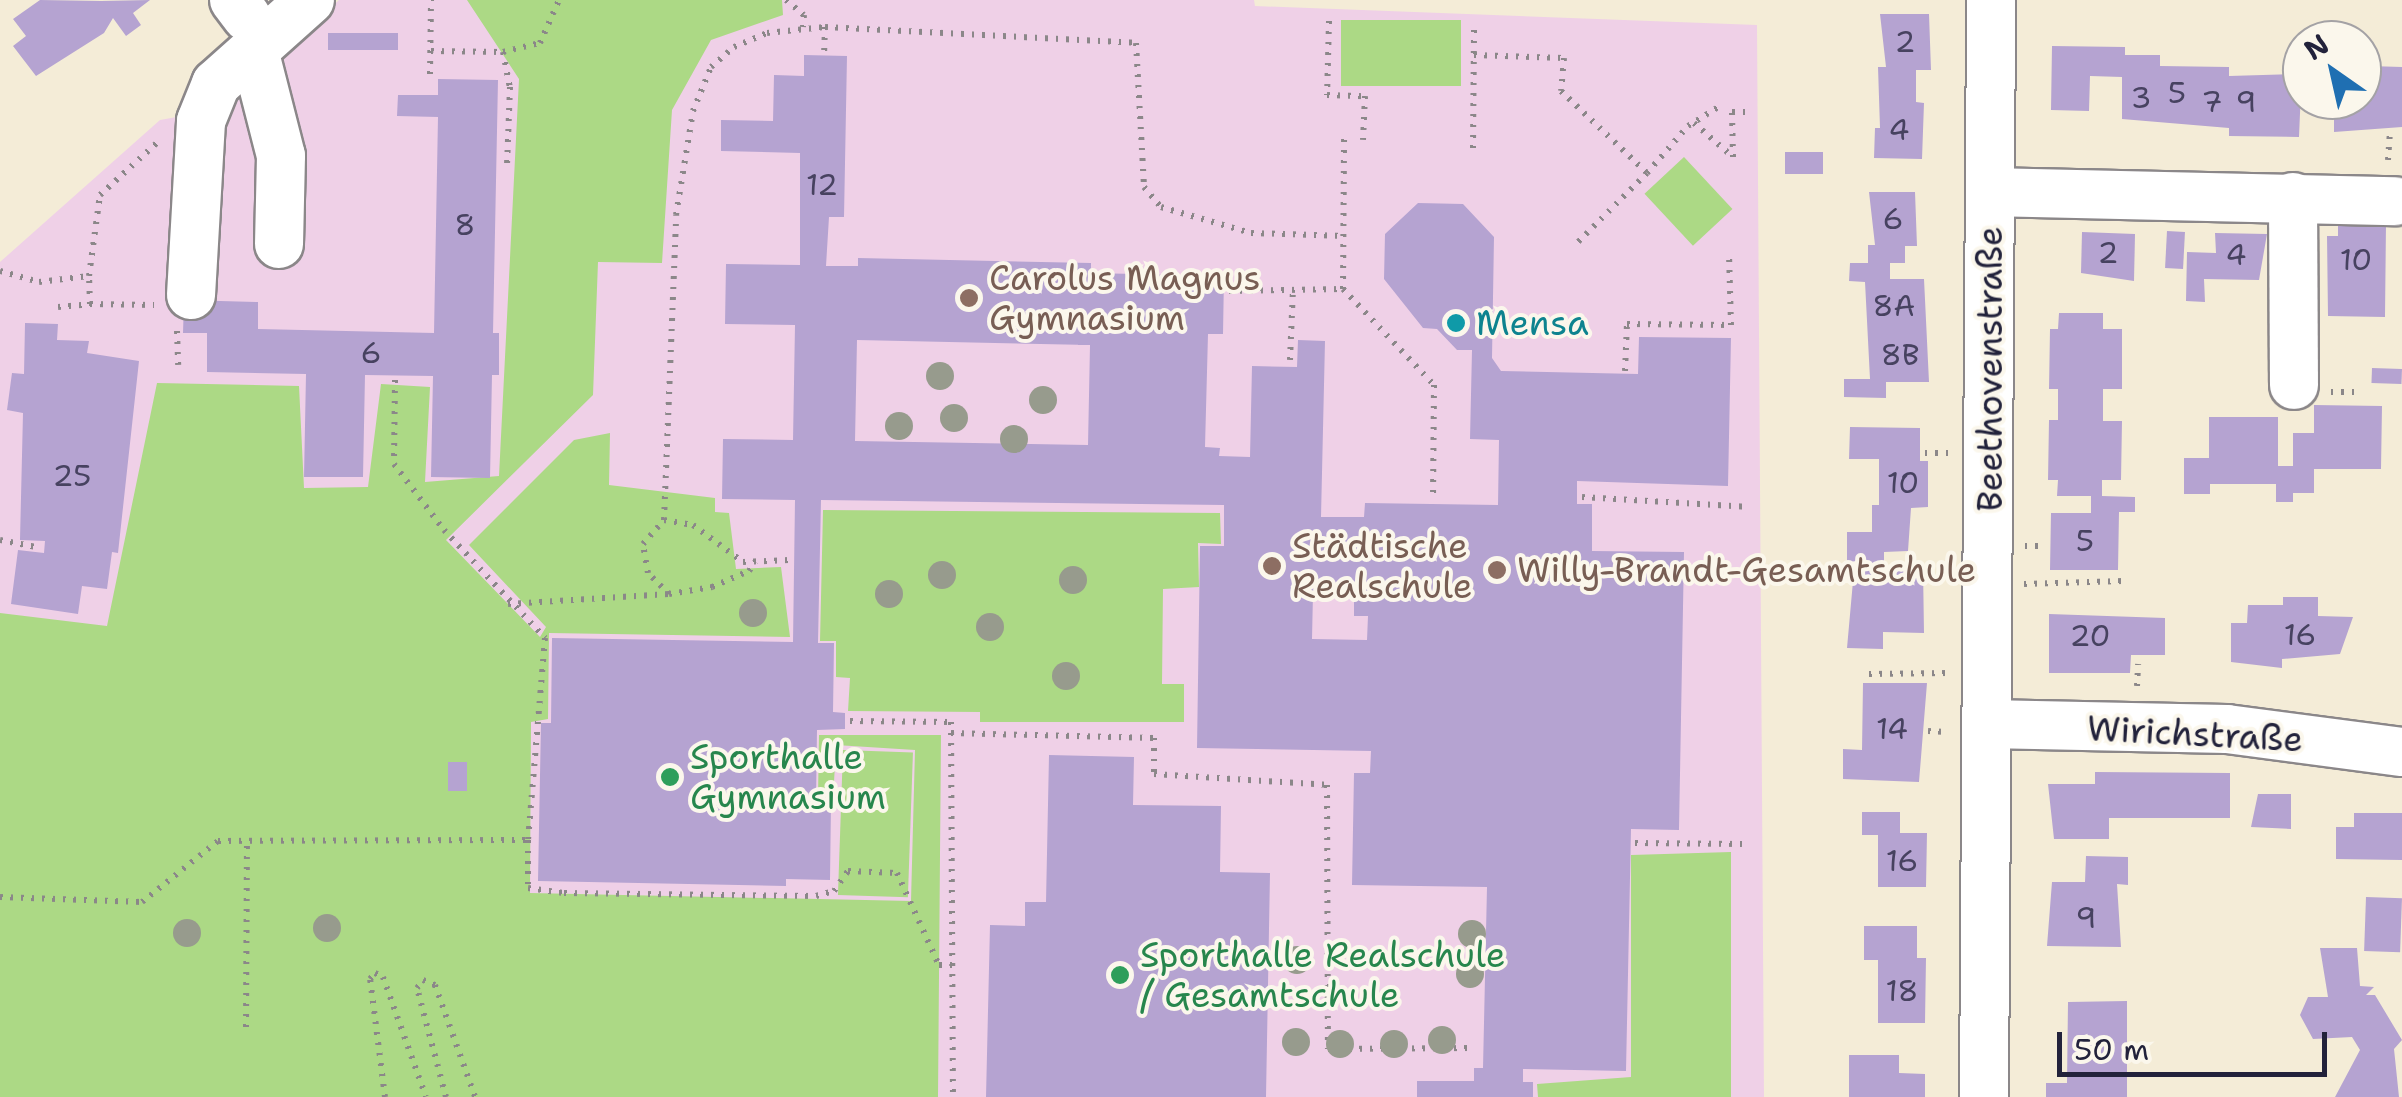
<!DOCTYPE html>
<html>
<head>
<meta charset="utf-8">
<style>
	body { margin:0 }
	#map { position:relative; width:2402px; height:1097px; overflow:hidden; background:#f4ecd7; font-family:"Shantell Sans",sans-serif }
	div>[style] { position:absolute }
	.built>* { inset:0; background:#efd0e7 }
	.green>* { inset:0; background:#acd985; transform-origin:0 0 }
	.building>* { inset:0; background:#b5a3d1; transform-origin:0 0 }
	.path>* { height:6px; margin-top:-3px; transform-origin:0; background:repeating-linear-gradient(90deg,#8b8789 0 2.5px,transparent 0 10.5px) }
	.roads { filter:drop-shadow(2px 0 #8b8789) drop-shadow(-2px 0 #8b8789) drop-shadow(0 2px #8b8789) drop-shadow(0 -2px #8b8789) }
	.minor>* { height:48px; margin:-24px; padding:0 24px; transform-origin:24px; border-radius:24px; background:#fff }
	.trees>* { width:28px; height:28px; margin:-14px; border-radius:50%; background:#979b8d }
	.dots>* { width:28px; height:28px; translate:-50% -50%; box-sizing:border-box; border:5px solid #fbf7ec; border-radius:50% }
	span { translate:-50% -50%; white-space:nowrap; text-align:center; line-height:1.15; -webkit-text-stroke:8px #fbf7ec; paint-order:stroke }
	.number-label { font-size:30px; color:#474260 }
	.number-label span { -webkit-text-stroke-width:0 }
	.education-label { font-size:35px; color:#785e54 }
	.left { translate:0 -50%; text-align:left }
	.culture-label { font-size:35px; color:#0d838f }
	.street-label { font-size:35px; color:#22223b }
	.leisure-label { font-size:35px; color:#27864d }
	.north { position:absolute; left:2282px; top:20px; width:100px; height:100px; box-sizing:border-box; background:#fbf7ec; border:2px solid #a4a2a5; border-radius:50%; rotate:326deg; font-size:28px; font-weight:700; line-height:40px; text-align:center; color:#22223b }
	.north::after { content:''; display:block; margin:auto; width:35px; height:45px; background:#1f6fb2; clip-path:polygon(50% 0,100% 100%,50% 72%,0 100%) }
	.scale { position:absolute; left:2057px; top:1032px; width:270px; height:45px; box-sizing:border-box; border:5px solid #22223b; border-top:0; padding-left:12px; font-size:30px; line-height:35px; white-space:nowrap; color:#22223b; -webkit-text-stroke:8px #fbf7ec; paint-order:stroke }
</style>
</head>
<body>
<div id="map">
	<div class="built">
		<div style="clip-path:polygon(339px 0,1254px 0,1255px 6px,1757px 25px,1764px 1097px,0 1097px,0 262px,160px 120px,221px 109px)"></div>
	</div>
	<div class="green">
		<div style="clip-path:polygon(467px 0,782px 0,783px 15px,711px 40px,672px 110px,662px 263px,598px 262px,593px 395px,446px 540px,540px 637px,546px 627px,469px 545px,574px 440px,610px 433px,609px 485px,715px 498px,715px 512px,729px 513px,736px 569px,781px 567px,790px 637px,549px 633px,548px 719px,531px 722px,530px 893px,911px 901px,915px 750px,836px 745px,833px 801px,818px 798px,819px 735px,941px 735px,938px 1097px,0 1097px,0 613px,107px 626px,157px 383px,299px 386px,304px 488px,368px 487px,381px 384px,430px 387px,425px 482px,499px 476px,519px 79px)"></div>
		<div style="left:1341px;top:20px;width:120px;height:66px"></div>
		<div style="left:1684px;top:157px;width:71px;height:54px;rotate:47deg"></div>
		<div style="clip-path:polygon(823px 510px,1220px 513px,1221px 544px,1198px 543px,1199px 587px,1163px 589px,1162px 684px,1184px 684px,1184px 722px,980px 722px,980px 712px,848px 711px,850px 678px,836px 677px,836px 641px,820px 641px)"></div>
		<div style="left:843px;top:750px;width:70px;height:145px;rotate:2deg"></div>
		<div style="clip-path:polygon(1731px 852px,1731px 1097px,1538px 1097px,1537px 1084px,1631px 1077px,1631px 855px)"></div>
	</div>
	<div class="building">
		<div style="clip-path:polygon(40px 0,101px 1px,150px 0,133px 13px,141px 25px,126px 36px,113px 18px,104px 33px,36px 76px,13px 46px,26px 36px,13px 19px)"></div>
		<div style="clip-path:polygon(1880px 14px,1929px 14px,1931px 70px,1916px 70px,1916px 102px,1924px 103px,1922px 159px,1874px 158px,1875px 128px,1880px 128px,1878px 67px,1886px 67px)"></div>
		<div style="left:328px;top:33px;width:70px;height:17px"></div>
		<div style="clip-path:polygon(2052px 46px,2125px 47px,2125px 55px,2160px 55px,2160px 66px,2229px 67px,2229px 76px,2299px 74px,2302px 66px,2299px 137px,2229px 136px,2229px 128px,2122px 119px,2122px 77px,2090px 76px,2089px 111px,2051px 110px)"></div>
		<div style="clip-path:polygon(evenodd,804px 55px,847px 56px,844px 217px,829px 217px,826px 266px,858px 266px,858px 258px,1091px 263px,1091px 273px,1224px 276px,1223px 334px,1208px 334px,1205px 447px,1220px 448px,1219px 456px,1250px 457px,1252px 366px,1297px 367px,1298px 340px,1325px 341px,1321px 517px,1364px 517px,1365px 503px,1498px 505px,1499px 440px,1470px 439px,1472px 350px,1457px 350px,1437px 329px,1423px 328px,1384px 279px,1385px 234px,1418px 203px,1463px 204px,1494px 237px,1492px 358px,1501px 371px,1638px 374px,1639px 337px,1731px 338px,1728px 486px,1577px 481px,1577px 504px,1592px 504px,1592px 551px,1684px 552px,1679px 830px,1631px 829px,1626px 1071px,1523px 1069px,1523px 1082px,1533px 1082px,1533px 1097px,1417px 1097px,1417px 1081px,1474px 1081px,1474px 1068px,1483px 1068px,1487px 887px,1352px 885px,1354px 773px,1370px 773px,1371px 751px,1197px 748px,1200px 546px,1224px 546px,1224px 505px,821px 500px,818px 643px,834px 643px,833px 712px,845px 713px,845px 729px,817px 730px,816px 801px,831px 802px,830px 880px,786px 879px,786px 886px,538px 881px,541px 723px,551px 723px,552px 638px,793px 642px,795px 500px,722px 499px,723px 439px,793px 440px,795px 325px,725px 324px,726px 264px,800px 265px,800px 153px,721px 151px,721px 120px,773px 121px,774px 75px,804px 76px,804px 55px,857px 340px,1090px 345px,1088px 445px,855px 441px,857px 340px,804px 55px,1313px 593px,1354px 594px,1354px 616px,1368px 616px,1367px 640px,1312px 639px,1313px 593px)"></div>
		<div style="clip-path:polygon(2369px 66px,2402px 67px,2402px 127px,2334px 132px,2334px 104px,2324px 100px,2362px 100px,2362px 72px)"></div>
		<div style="clip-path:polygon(438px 79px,498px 80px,493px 333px,499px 333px,499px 375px,492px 375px,490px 478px,431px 477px,433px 376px,365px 375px,363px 477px,304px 477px,306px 374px,207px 372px,207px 333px,183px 333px,184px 300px,258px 302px,258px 329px,434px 333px,438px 117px,397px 116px,398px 95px,438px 95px)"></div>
		<div style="left:1785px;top:152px;width:38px;height:22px"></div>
		<div style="clip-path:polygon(1869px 192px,1915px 192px,1917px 246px,1905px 246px,1905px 263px,1890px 263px,1890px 279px,1924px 279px,1929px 382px,1886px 382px,1886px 398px,1844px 397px,1844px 379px,1870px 379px,1865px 282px,1849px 281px,1850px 263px,1868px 263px,1868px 245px,1875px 245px)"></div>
		<div style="clip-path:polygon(2338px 209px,2386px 224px,2385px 317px,2328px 316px,2327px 236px,2338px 236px)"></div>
		<div style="left:2167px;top:231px;width:18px;height:37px;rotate:3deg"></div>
		<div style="clip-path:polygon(2082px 232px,2135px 234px,2134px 281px,2081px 273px)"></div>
		<div style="clip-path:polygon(2215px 233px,2267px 234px,2259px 280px,2204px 279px,2205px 302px,2186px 301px,2187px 252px,2216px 253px)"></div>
		<div style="clip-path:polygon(2059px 313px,2103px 313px,2103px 329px,2122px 329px,2122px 389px,2103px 389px,2103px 421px,2122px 421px,2121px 480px,2102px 480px,2102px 496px,2135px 497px,2135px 512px,2119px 512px,2118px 570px,2050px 570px,2051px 513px,2091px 513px,2091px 496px,2057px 496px,2058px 480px,2048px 480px,2049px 420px,2058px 420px,2058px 389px,2049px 389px,2050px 329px,2058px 329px)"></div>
		<div style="clip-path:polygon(25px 323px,58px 324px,57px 340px,89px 341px,87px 353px,139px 361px,118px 553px,112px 552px,107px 589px,82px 586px,78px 614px,11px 604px,18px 550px,44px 553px,45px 541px,20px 540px,23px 413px,7px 410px,12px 373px,24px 374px)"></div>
		<div style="left:2372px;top:368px;width:30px;height:15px;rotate:2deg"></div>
		<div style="clip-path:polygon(2314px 405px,2382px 406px,2381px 469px,2314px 469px,2314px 493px,2293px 493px,2293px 502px,2276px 502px,2276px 484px,2210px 484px,2210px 494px,2184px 494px,2184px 458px,2209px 458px,2209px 417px,2278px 417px,2278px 466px,2293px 466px,2293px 433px,2314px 433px)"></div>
		<div style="clip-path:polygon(1850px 427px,1920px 428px,1920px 461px,1928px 461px,1928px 507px,1911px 508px,1908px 551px,1884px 552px,1884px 568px,1923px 568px,1924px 633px,1883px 632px,1883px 649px,1847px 648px,1854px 570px,1847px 570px,1847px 532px,1872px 532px,1872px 505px,1879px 505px,1879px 459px,1849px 459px)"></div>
		<div style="clip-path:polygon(2283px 597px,2318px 597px,2318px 616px,2353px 617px,2340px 654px,2282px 659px,2282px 668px,2231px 662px,2231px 623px,2247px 623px,2248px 605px,2283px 605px)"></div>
		<div style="clip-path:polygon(2049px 614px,2165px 618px,2165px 655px,2131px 655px,2130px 673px,2049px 673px)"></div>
		<div style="clip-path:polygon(1863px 683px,1927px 683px,1919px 782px,1843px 779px,1843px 749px,1862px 750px)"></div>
		<div style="clip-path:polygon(1049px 755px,1134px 757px,1133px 805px,1221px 806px,1220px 872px,1270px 873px,1266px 1097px,986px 1097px,990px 925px,1025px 926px,1025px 902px,1046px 902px)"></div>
		<div style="left:448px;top:762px;width:19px;height:29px"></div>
		<div style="clip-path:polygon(2095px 772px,2230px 773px,2230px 818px,2109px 818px,2109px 839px,2054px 839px,2048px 784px,2095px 784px)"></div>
		<div style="clip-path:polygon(2258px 794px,2291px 794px,2291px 829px,2251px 827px)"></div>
		<div style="clip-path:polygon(1862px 812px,1900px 812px,1900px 833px,1927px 833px,1926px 887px,1878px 887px,1878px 835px,1862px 835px)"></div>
		<div style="clip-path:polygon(2354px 813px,2402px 813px,2402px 860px,2336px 859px,2336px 827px,2354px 827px)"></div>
		<div style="clip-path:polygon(2086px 856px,2128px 857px,2128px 885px,2117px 884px,2121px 947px,2047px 946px,2052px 882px,2085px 882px)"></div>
		<div style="left:2366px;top:897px;width:36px;height:54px;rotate:2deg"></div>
		<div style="clip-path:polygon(1864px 926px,1917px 926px,1917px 958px,1926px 958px,1925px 1023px,1878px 1023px,1878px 960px,1864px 960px)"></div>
		<div style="clip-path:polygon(2320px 948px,2357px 948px,2360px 986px,2374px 987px,2366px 995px,2375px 995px,2402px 1040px,2394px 1049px,2399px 1097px,2335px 1097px,2360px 1050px,2352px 1037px,2313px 1039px,2300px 1015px,2308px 997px,2328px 997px)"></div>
		<div style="clip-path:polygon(2127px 1001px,2127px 1097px,2046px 1097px,2046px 1083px,2067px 1083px,2068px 1002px)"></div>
		<div style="clip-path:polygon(1849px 1055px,1899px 1055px,1899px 1073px,1925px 1074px,1925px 1097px,1849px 1097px)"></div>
	</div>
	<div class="path">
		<div style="left:786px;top:0;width:23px;rotate:40deg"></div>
		<div style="left:804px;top:15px;width:12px;rotate:95deg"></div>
		<div style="left:1329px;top:21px;width:74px;rotate:91.5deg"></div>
		<div style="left:1327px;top:95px;width:38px;rotate:2deg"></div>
		<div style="left:1365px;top:96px;width:44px;rotate:92.6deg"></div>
		<div style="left:825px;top:27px;width:311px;rotate:2.9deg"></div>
		<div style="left:1136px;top:43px;width:144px;rotate:86.8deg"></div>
		<div style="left:1144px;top:187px;width:26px;rotate:50deg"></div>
		<div style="left:1161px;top:207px;width:94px;rotate:16.1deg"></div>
		<div style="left:1251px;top:233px;width:93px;rotate:1.8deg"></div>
		<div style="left:431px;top:51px;width:72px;rotate:0.8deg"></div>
		<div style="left:503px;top:52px;width:38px;rotate:-14deg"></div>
		<div style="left:540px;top:43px;width:47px;rotate:-66.2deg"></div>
		<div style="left:503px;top:52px;width:36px;rotate:79deg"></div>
		<div style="left:510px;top:87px;width:79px;rotate:92.2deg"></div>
		<div style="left:1474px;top:55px;width:90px;rotate:1.9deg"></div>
		<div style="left:1564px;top:58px;width:33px;rotate:95deg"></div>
		<div style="left:1561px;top:91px;width:119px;rotate:43.6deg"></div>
		<div style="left:1647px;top:173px;width:99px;rotate:135deg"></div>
		<div style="left:430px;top:74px;width:74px;rotate:-89.2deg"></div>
		<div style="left:1694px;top:123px;width:52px;rotate:41.1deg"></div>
		<div style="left:1733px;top:157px;width:45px;rotate:-91.3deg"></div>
		<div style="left:1732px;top:112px;width:21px"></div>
		<div style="left:1473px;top:148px;width:126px;rotate:-89.5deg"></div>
		<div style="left:2388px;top:160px;width:29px;rotate:-86deg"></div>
		<div style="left:1647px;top:173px;width:62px;rotate:-48.9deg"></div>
		<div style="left:1688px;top:126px;width:40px;rotate:-32deg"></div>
		<div style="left:0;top:271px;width:41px;rotate:15.8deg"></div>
		<div style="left:39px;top:282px;width:50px;rotate:-6.8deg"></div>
		<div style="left:89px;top:276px;width:82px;rotate:-82.3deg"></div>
		<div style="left:100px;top:195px;width:81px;rotate:-42.5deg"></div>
		<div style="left:1343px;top:289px;width:132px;rotate:46.5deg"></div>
		<div style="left:1434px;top:385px;width:113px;rotate:90.5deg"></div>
		<div style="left:1229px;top:291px;width:114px;rotate:-1deg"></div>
		<div style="left:1343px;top:289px;width:150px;rotate:-89.6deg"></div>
		<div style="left:90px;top:304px;width:64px;rotate:0.9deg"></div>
		<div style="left:58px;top:307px;width:32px;rotate:-5deg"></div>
		<div style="left:90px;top:304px;width:28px;rotate:-92deg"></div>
		<div style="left:177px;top:331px;width:34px;rotate:88deg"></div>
		<div style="left:1290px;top:360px;width:71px;rotate:-87.6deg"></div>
		<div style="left:1625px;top:371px;width:47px;rotate:-87.6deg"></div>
		<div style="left:1627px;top:324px;width:104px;rotate:0.6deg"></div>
		<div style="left:1731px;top:325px;width:71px;rotate:-91.6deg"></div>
		<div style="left:395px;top:380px;width:84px;rotate:90.7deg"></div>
		<div style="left:394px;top:464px;width:83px;rotate:52.9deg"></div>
		<div style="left:444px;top:530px;width:148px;rotate:46.9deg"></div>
		<div style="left:545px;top:638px;width:203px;rotate:94.8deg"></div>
		<div style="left:2331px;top:392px;width:24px"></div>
		<div style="left:1925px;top:453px;width:24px"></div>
		<div style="left:1582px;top:497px;width:168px;rotate:3.4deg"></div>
		<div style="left:664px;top:520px;width:29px;rotate:10deg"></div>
		<div style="left:693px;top:525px;width:62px;rotate:36.5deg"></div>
		<div style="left:743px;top:562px;width:46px;rotate:-2.5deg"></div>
		<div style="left:0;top:540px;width:38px;rotate:11deg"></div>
		<div style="left:2025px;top:546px;width:19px"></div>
		<div style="left:2024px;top:584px;width:99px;rotate:-1.7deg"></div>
		<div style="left:669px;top:594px;width:44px;rotate:-9.2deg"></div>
		<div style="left:712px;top:587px;width:40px;rotate:-23.4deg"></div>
		<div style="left:749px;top:571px;width:11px;rotate:-56deg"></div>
		<div style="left:508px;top:604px;width:161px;rotate:-3.6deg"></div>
		<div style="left:669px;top:594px;width:30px;rotate:-135deg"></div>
		<div style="left:648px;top:573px;width:29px;rotate:-100deg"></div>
		<div style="left:643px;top:544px;width:32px;rotate:-49deg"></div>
		<div style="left:664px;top:520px;width:305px;rotate:-87.7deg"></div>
		<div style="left:676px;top:215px;width:105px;rotate:-80.7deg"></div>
		<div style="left:693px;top:111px;width:48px;rotate:-67.8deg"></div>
		<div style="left:711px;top:67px;width:30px;rotate:-41deg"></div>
		<div style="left:734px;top:47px;width:36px;rotate:-23deg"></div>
		<div style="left:767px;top:33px;width:58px;rotate:-5.9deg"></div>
		<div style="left:825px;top:27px;width:25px;rotate:92deg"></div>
		<div style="left:1869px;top:674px;width:79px;rotate:-0.7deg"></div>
		<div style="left:2137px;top:686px;width:22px;rotate:-87deg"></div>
		<div style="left:850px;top:721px;width:101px;rotate:0.6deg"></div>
		<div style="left:951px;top:722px;width:375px;rotate:89.7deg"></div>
		<div style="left:1928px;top:731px;width:19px;rotate:3deg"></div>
		<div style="left:951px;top:733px;width:203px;rotate:1.4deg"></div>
		<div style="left:1154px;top:738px;width:36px;rotate:90deg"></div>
		<div style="left:1154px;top:774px;width:173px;rotate:3.6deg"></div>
		<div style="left:1327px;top:785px;width:264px;rotate:89.8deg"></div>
		<div style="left:1328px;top:1049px;width:145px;rotate:-0.4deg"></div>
		<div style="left:1635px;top:843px;width:107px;rotate:0.5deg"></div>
		<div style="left:0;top:897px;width:142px;rotate:2deg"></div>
		<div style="left:142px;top:902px;width:97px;rotate:-38.8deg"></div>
		<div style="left:218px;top:841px;width:310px;rotate:-0.2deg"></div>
		<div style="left:528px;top:840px;width:48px;rotate:90deg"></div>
		<div style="left:528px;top:888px;width:36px;rotate:8deg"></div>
		<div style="left:564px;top:893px;width:252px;rotate:0.7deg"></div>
		<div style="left:816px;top:896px;width:19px;rotate:-16deg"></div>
		<div style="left:834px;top:891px;width:24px;rotate:-55deg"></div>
		<div style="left:848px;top:871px;width:49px;rotate:2.3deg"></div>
		<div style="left:897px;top:873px;width:101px;rotate:65.5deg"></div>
		<div style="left:939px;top:965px;width:13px"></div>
		<div style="left:246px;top:1027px;width:186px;rotate:-89.7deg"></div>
		<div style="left:385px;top:1097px;width:119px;rotate:-97.2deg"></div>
		<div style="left:370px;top:979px;width:8px;rotate:-50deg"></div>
		<div style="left:375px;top:973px;width:9px;rotate:27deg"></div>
		<div style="left:383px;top:977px;width:127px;rotate:70.3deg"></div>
		<div style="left:446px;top:1097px;width:113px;rotate:-104.9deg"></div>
		<div style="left:417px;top:988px;width:10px;rotate:-53deg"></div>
		<div style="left:423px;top:980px;width:13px;rotate:23deg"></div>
		<div style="left:435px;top:985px;width:119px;rotate:70.3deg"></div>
	</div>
	<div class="roads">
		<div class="minor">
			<div style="left:234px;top:0;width:21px;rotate:53deg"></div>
			<div style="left:254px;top:50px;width:109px;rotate:75.7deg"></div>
			<div style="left:281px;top:156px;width:88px;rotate:91.3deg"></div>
			<div style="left:1991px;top:192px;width:404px;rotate:1.3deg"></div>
			<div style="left:2293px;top:197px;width:188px;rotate:89.7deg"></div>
			<div style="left:191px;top:295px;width:174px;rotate:-86.7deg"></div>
			<div style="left:201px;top:121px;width:40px;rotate:-68deg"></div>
			<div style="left:216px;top:84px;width:126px;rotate:-41.8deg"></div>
			<div style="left:1987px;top:724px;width:240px;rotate:1.2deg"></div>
			<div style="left:2227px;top:729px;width:177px;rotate:7.5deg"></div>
			<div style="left:1984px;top:1097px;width:1097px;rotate:-89.63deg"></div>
		</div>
	</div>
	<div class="trees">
		<div style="left:940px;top:376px"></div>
		<div style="left:1043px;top:400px"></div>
		<div style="left:954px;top:418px"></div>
		<div style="left:899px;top:426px"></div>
		<div style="left:1014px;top:439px"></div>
		<div style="left:942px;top:575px"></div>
		<div style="left:1073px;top:580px"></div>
		<div style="left:889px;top:594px"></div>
		<div style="left:753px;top:613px"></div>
		<div style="left:990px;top:627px"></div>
		<div style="left:1066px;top:676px"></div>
		<div style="left:327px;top:928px"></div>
		<div style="left:187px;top:933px"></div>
		<div style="left:1472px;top:934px"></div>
		<div style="left:1297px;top:960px"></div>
		<div style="left:1470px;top:974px"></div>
		<div style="left:1442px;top:1040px"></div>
		<div style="left:1296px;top:1042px"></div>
		<div style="left:1340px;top:1044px"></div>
		<div style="left:1394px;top:1044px"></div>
	</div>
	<div class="dots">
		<div style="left:969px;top:298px;background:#8d6e63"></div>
		<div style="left:1456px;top:323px;background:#0f9aa8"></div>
		<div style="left:1272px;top:566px;background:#8d6e63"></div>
		<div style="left:1497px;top:570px;background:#8d6e63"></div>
		<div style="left:670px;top:777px;background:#2e9e5b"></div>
		<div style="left:1120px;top:975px;background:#2e9e5b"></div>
	</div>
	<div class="number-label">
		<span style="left:1905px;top:42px">2</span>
		<span style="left:2177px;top:93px">5</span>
		<span style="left:2141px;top:98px">3</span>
		<span style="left:2212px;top:102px">7</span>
		<span style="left:2246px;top:102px">9</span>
		<span style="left:1899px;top:130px">4</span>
		<span style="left:822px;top:185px">12</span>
		<span style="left:1893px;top:219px">6</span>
		<span style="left:465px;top:225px">8</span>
		<span style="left:2108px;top:253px">2</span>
		<span style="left:2236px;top:255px">4</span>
		<span style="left:2356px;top:260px">10</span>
		<span style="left:1894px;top:306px">8A</span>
		<span style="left:371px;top:353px">6</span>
		<span style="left:1900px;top:355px">8B</span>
		<span style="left:72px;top:476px">25</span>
		<span style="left:1903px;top:483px">10</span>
		<span style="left:2085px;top:541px">5</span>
		<span style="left:2300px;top:635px">16</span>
		<span style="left:2090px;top:636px">20</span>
		<span style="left:1892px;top:729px">14</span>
		<span style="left:1902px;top:861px">16</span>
		<span style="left:2086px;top:918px">9</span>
		<span style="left:1902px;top:991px">18</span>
	</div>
	<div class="education-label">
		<span class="left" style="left:989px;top:298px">Carolus Magnus<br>Gymnasium</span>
		<span class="left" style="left:1292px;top:566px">Städtische<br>Realschule</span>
		<span class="left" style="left:1517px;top:570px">Willy-Brandt-Gesamtschule</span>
	</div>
	<div class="culture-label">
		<span class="left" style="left:1476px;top:323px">Mensa</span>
	</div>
	<div class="street-label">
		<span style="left:1990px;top:369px;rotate:-90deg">Beethovenstraße</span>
		<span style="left:2195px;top:734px;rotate:3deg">Wirichstraße</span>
	</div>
	<div class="leisure-label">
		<span class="left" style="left:690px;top:777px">Sporthalle<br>Gymnasium</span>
		<span class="left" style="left:1140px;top:975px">Sporthalle Realschule<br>/ Gesamtschule</span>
	</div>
	<div class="north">N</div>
	<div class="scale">50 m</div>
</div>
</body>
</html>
